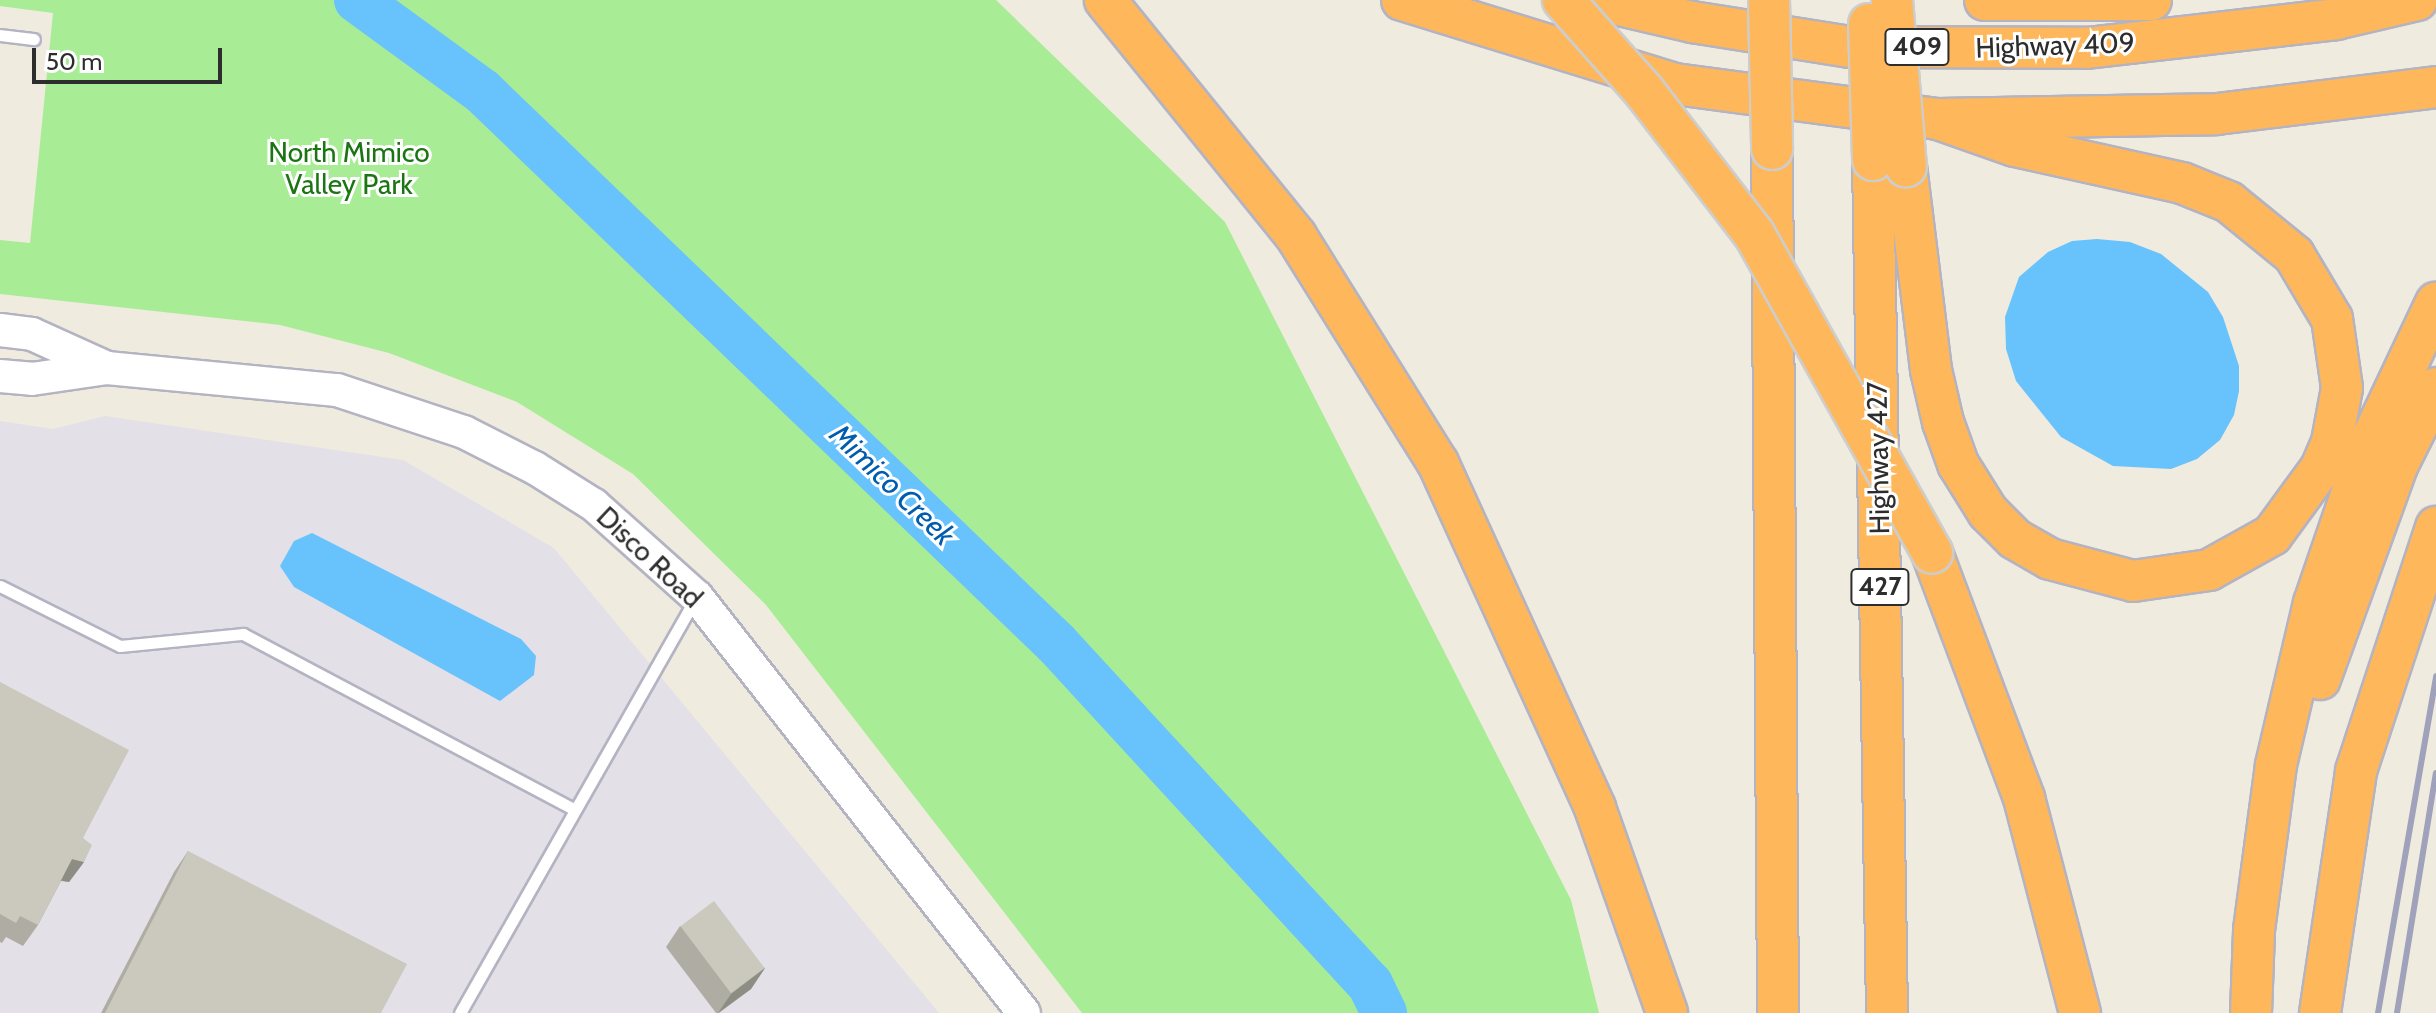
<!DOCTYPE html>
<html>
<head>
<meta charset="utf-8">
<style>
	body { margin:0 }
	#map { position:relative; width:2436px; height:1013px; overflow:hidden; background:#f0ebdf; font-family:Cabin,sans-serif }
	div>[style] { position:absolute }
	.industrial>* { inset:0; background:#e3e0e8 }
	.green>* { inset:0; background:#a8ec96 }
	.water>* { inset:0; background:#68c2fc }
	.river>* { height:46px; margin:-23px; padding:0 23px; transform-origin:23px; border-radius:23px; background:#68c2fc }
	.roads { filter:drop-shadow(2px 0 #b3b3c2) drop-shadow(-2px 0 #b3b3c2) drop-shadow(0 2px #b3b3c2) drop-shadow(0 -2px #b3b3c2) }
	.lane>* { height:11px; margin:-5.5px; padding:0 5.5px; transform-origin:5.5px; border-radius:5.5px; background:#fff }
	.secondary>* { height:32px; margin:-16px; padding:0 16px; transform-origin:16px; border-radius:16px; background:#fff }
	.highway>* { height:40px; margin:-20px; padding:0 20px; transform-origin:20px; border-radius:20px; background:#ffb75b }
	.rail>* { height:6px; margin:-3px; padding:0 3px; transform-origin:3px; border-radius:3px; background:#a0a1ba }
	.bridges { filter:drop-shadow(2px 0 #cdcdcd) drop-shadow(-2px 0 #cdcdcd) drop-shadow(0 2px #cdcdcd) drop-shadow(0 -2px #cdcdcd) }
	.highway-bridge>* { height:40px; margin:-20px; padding:0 20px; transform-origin:20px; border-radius:20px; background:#ffb75b }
	.wall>* { inset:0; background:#afada3 }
	.shaded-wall>* { inset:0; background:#8e8d84 }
	.building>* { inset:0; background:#cbc9bd; transform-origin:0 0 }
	span { translate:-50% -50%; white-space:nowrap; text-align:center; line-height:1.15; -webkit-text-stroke:6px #fff; paint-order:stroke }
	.shield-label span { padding:2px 6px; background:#fff; border:2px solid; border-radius:6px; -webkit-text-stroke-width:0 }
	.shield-label { font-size:26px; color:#2d2d2d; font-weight:700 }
	.street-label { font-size:28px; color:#2d2d2d }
	.park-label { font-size:28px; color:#1b7513 }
	.water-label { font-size:30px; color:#005caf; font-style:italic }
	.scale { position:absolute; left:32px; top:48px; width:190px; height:36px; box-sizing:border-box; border:4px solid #2d2d2d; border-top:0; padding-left:10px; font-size:24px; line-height:28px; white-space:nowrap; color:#2d2d2d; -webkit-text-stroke:6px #fff; paint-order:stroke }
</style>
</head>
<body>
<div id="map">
	<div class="industrial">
		<div style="clip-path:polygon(105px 416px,403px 460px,554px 548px,939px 1013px,0 1013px,0 421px,53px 429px)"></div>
	</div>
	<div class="green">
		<div style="clip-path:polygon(evenodd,0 0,996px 0,1225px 222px,1571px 900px,1599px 1013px,1082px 1013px,766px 605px,633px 474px,517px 402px,389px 353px,280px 325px,0 294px,0 240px,30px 243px,53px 13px,0 6px,0 0,709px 319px,740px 323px,1393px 1004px,754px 369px,709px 319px)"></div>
	</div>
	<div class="water">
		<div style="clip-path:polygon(2097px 239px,2130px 242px,2161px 254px,2208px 292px,2223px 317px,2239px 366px,2239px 391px,2234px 415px,2220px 440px,2197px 459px,2171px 469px,2113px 466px,2061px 437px,2016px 381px,2006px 349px,2005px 317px,2019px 277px,2048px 252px,2072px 241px)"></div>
		<div style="clip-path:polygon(312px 533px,521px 639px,536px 656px,534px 675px,500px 701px,294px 587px,280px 566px,294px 541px)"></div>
	</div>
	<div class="river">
		<div style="left:357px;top:0;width:156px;rotate:36.1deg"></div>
		<div style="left:483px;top:92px;width:795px;rotate:43.88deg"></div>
		<div style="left:1056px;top:643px;width:464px;rotate:47.4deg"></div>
		<div style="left:1370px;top:984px;width:32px;rotate:64deg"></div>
	</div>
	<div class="roads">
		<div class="lane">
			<div style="left:0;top:35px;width:34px;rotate:7deg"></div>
			<div style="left:0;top:586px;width:134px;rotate:26.6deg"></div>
			<div style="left:120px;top:646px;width:124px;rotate:-5.6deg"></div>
			<div style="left:243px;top:634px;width:374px;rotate:27.9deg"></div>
			<div style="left:460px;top:1013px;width:474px;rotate:-60.4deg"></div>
		</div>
		<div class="secondary">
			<div style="left:0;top:330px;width:32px;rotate:7deg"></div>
			<div style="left:32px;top:334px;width:82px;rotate:24.4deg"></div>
			<div style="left:0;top:376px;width:32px;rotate:5deg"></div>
			<div style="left:32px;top:379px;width:76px;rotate:-8.3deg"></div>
			<div style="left:107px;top:368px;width:231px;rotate:5.5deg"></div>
			<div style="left:337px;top:390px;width:134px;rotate:18.3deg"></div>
			<div style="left:464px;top:432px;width:80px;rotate:26.9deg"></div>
			<div style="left:535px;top:468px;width:70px;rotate:32.1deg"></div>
			<div style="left:594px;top:505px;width:138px;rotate:41.8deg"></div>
			<div style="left:697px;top:597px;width:529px;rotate:51.83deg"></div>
		</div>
		<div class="highway">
			<div style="left:1105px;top:0;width:304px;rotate:51deg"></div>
			<div style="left:1296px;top:236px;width:268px;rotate:58deg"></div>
			<div style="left:1438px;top:463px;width:379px;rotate:65.5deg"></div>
			<div style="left:1595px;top:808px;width:217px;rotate:70.6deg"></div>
			<div style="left:1402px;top:0;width:286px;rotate:17.1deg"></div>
			<div style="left:1675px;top:84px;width:265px;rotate:7.6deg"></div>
			<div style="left:1938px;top:119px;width:279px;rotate:-1deg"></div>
			<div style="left:2217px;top:114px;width:221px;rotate:-7deg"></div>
			<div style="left:1598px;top:0;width:97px;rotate:13.2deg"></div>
			<div style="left:1692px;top:22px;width:160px;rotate:9deg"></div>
			<div style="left:1850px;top:47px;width:237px;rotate:0.2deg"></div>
			<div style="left:2087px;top:48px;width:251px;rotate:-6.6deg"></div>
			<div style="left:2336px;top:19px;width:83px;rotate:-13.2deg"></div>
			<div style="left:1985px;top:0;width:166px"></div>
			<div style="left:1772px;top:149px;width:864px;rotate:89.6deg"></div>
			<div style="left:1873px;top:160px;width:853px;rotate:89.06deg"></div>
			<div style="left:1906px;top:166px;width:206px;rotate:83deg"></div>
			<div style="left:1931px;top:370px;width:53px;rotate:77deg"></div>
			<div style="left:1943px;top:422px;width:45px;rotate:70.3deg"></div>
			<div style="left:1958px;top:464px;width:57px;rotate:58deg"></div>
			<div style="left:1988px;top:512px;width:38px;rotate:45deg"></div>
			<div style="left:2015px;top:539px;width:40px;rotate:29.7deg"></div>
			<div style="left:2050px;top:559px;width:86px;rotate:14.8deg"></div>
			<div style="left:2133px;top:581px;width:77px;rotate:-8.2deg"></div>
			<div style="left:2209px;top:570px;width:72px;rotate:-29.1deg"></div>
			<div style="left:2272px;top:535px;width:83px;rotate:-53.8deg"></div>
			<div style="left:2321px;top:468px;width:28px;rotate:-67deg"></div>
			<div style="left:2332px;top:442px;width:55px;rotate:-79.5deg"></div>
			<div style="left:2342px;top:388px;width:70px;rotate:-98.2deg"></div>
			<div style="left:2332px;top:319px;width:74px;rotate:-120.7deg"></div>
			<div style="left:2294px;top:255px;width:84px;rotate:-140.8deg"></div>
			<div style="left:2229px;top:202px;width:51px;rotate:-158deg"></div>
			<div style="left:2182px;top:183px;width:171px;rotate:-167.5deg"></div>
			<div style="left:2015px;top:146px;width:82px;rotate:-160.7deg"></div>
			<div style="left:1932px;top:553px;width:262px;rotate:69.4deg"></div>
			<div style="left:2024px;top:798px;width:222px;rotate:75.4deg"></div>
			<div style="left:2320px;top:679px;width:226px;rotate:-70.1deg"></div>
			<div style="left:2397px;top:466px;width:87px;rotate:-63.4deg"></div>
			<div style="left:2251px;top:1013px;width:83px;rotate:-87.9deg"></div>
			<div style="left:2254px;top:930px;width:166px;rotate:-82.4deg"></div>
			<div style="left:2276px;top:765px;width:166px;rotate:-76.8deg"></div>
			<div style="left:2314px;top:603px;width:161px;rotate:-71.1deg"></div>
			<div style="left:2366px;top:451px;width:164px;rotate:-64.7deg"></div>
			<div style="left:2320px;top:1013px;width:245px;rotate:-81.5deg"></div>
			<div style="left:2356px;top:771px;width:257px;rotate:-71.8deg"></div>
		</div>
	</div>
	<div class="rail">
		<div style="left:2378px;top:1013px;width:342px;rotate:-80.2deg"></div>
		<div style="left:2397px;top:1013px;width:243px;rotate:-80.8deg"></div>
	</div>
	<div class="bridges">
		<div class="highway-bridge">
			<div style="left:1563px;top:0;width:120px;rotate:48.4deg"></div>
			<div style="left:1643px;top:90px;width:182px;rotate:52.4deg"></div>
			<div style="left:1754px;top:234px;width:365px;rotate:60.8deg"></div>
			<div style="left:1769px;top:0;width:149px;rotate:88.8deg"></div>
			<div style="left:1892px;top:0;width:167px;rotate:85.2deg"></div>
			<div style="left:1869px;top:24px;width:136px;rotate:88.3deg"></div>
		</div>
	</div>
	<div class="wall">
		<div style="clip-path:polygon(0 682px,83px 838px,84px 862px,69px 882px,61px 881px,38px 925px,23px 946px,6px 937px,2px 943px,0 942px)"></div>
		<div style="clip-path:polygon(188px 851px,381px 1013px,101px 1013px,174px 872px)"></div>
		<div style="clip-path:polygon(680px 926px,765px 968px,751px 989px,719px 1013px,716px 1013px,666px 947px)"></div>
	</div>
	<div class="shaded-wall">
		<div style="clip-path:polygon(72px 859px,84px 862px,69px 882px,58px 880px)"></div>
		<div style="clip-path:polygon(765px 968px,751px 989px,718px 1013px,731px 994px)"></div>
	</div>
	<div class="building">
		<div style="clip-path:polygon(0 682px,129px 750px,83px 838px,92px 845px,84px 862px,72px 859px,38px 925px,20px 916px,16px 923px,0 914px)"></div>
		<div style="clip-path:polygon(188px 851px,407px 964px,381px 1013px,105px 1013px)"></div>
		<div style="left:714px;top:901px;width:84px;height:42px;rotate:53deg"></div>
	</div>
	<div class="shield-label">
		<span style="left:1917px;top:47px">409</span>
		<span style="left:1880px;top:587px">427</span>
	</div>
	<div class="street-label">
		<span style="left:2055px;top:45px;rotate:-2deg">Highway 409</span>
		<span style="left:1878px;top:458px;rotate:-91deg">Highway 427</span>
		<span style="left:650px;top:557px;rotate:43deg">Disco Road</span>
	</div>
	<div class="park-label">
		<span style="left:349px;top:168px">North Mimico<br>Valley Park</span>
	</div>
	<div class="water-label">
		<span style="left:892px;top:485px;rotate:44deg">Mimico Creek</span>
	</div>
	<div class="scale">50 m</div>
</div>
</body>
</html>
